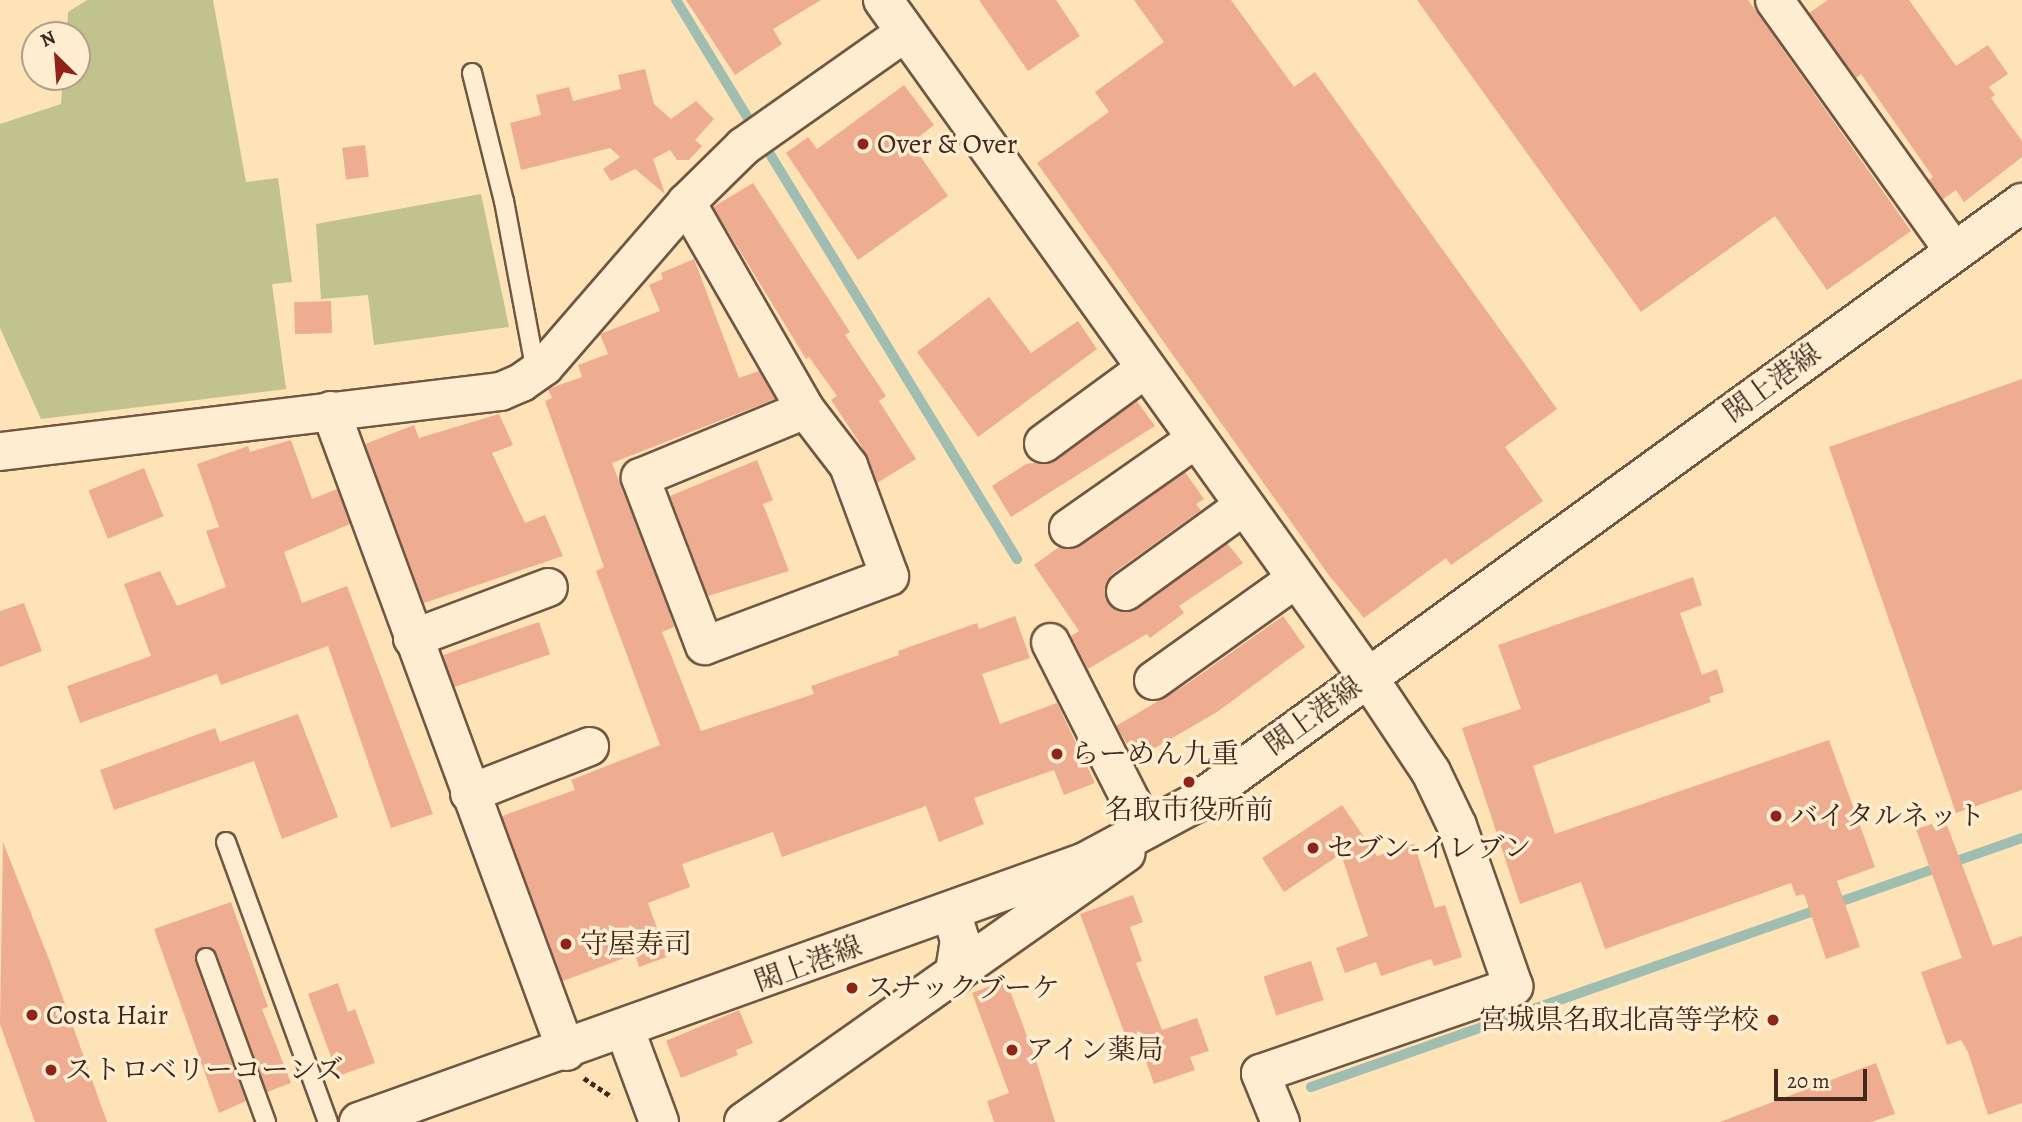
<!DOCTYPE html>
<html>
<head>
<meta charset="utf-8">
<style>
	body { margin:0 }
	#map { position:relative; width:2022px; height:1122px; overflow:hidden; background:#fde3b6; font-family:Alegreya,"Noto Serif JP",serif }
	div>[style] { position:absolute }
	.green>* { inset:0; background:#c0c38d }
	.stream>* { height:10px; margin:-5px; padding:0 5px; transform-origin:5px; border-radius:5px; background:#9fbeb1 }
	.building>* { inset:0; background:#eeac91; transform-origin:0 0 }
	.path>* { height:4.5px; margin-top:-2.25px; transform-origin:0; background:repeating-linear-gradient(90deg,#42271d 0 5px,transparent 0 8.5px) }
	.roads { filter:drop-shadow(2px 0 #715643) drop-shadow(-2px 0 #715643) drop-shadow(0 2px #715643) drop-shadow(0 -2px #715643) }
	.service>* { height:18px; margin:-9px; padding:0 9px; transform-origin:9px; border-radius:9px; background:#feedd0 }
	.minor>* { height:37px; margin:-18.5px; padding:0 18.5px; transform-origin:18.5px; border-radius:18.5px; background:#feedd0 }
	.tertiary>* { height:38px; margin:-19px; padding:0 19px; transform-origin:19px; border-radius:19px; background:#feedd0 }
	.secondary>* { height:38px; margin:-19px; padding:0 19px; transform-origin:19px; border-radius:19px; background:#feedd0 }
	.dots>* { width:19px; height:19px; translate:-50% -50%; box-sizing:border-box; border:4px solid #feedd0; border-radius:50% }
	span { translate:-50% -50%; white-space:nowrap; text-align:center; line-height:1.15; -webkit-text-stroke:7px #feedd0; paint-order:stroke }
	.poi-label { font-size:28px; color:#42271d }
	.left { translate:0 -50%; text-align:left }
	.right { translate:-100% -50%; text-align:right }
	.street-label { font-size:28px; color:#42271d }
	.north { position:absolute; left:21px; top:21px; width:70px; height:70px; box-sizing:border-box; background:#feedd0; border:2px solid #b39e88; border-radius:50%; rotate:335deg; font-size:19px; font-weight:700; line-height:28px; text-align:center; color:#42271d }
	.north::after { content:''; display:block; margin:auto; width:24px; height:32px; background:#8f2418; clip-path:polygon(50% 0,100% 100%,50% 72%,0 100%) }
	.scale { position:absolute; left:1774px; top:1069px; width:93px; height:32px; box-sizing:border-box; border:4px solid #42271d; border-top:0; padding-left:9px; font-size:21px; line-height:24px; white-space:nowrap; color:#42271d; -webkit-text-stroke:5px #feedd0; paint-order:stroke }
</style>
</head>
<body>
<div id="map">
	<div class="green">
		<div style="clip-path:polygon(87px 0,213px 0,246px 182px,278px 178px,292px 282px,272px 284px,286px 389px,41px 419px,0 328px,0 124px,61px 104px,63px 77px,77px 77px,77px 35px,67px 35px,68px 12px)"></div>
		<div style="clip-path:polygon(481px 194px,509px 327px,374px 345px,368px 295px,321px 299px,316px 224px)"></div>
	</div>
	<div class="stream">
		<div style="left:676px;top:0;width:655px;rotate:58.62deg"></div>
		<div style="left:1311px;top:1087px;width:753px;rotate:-19.3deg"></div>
	</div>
	<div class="building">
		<div style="clip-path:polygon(686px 0,821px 0,773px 29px,782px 44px,735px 75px)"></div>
		<div style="clip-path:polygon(979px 0,1056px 0,1080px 36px,1028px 71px)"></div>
		<div style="clip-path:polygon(1134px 0,1231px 0,1294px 87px,1315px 72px,1557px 409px,1505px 447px,1543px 501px,1451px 565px,1446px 558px,1364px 618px,1328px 574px,1037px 163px,1109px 112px,1095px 92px,1164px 42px)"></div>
		<div style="clip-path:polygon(1417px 0,1748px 0,1911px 231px,1827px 290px,1775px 216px,1641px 312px)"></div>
		<div style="clip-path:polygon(1828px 0,1909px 0,1956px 66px,1988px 45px,2008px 74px,1989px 87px,1995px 95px,1991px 98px,2022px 141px,2022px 157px,1964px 202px,1956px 190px,1943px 199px,1929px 180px,1933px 177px,1861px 74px,1856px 78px,1809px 13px)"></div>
		<div style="clip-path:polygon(645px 69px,654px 104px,671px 119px,696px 101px,714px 119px,695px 140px,702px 146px,689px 160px,677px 160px,670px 150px,653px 159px,665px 194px,635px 169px,611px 181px,603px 169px,620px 157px,610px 148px,521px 170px,510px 123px,541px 115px,536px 95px,569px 87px,573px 101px,621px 89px,618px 75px)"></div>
		<div style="clip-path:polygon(904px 85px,934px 125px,911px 143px,948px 196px,858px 260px,786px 153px,808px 137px,817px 149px)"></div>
		<div style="left:365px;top:145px;width:32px;height:23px;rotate:83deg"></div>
		<div style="clip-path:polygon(753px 183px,850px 332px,845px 335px,886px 396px,879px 401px,916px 459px,877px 483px,861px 445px,831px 400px,837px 396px,809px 357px,806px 359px,713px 207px)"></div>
		<div style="clip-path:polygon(694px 259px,739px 378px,759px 371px,775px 399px,612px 463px,669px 611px,674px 627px,662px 632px,701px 731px,814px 694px,811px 686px,899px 655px,898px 651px,977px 623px,979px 629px,1015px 616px,1030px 658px,982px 674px,1000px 724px,1057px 703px,1095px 783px,1064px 795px,1054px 770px,974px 798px,984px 824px,939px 842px,926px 806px,782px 857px,773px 832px,682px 864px,690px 887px,648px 903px,667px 957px,639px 967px,635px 954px,563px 981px,502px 816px,575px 790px,571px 780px,660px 745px,596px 571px,604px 567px,545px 401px,552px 398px,548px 389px,582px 377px,578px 365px,608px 354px,600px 334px,660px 311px,649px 285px,663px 279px,661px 273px)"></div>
		<div style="clip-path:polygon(989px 297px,1031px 353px,1078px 321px,1097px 349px,978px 437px,917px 352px)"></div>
		<div style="left:331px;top:301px;width:32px;height:37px;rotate:88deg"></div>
		<div style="clip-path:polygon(2022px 379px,2022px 790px,1956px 813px,1829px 447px)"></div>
		<div style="clip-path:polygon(1136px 400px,1155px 426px,1011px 517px,992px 486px,1026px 464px,1055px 460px)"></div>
		<div style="clip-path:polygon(499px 414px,513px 445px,492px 453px,525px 523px,545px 515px,563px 556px,424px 603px,365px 444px,414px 425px,419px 438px)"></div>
		<div style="clip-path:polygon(291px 440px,312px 499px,337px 489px,350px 524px,284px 552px,302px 603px,347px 586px,433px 814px,391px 828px,328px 646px,221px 685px,217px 674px,80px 723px,67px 686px,151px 656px,124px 584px,160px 571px,177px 606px,226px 587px,206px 531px,219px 527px,197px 464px,248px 446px,250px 452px)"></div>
		<div style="clip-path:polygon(757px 460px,773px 500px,763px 504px,789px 571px,708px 596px,670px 496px)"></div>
		<div style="left:144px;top:468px;width:52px;height:60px;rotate:68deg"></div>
		<div style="clip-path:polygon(1185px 472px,1204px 499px,1196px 504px,1201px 510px,1112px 574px,1106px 583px,1108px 603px,1117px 610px,1137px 608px,1227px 543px,1243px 563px,1179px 606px,1184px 613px,1150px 638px,1147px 634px,1088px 669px,1071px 636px,1079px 631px,1034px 565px,1059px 547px,1080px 545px)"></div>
		<div style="clip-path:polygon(1693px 577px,1702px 605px,1680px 613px,1702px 675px,1717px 669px,1724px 692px,1709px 697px,1711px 702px,1533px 766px,1555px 834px,1829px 740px,1875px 867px,1837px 881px,1860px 947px,1826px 959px,1804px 894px,1796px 896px,1791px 883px,1605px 949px,1581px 882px,1520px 904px,1462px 728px,1521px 709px,1498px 645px)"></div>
		<div style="clip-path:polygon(24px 603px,42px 651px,0 667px,0 611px)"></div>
		<div style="clip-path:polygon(1283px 616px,1305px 647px,1217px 712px,1136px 759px,1116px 726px,1187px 684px)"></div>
		<div style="left:539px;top:622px;width:34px;height:102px;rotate:71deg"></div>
		<div style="clip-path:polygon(298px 714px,338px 817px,282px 839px,254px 761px,114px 810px,100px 770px,215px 728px,220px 742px)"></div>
		<div style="clip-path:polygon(1342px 805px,1377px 856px,1414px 844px,1435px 908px,1445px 905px,1462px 957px,1434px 966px,1431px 959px,1381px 976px,1376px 962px,1345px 973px,1336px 948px,1368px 936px,1341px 854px,1284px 892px,1262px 858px)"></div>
		<div style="clip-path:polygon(1945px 820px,1993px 946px,2022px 936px,2022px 1103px,1988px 1115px,1968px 1052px,1961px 1040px,1947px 1045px,1921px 972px,1962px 958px,1916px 829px)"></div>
		<div style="clip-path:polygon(3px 842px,50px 962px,107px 1122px,35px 1122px,0 1024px)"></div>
		<div style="clip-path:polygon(1133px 895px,1143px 922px,1130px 927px,1142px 961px,1136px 963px,1162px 1030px,1197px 1018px,1209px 1051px,1190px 1057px,1195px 1070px,1154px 1084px,1136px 1033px,1126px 1037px,1080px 914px)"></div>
		<div style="clip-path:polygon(231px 902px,268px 1007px,262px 1009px,291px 1083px,267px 1092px,217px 954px,201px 948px,195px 962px,246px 1101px,219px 1113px,154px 929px)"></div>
		<div style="left:1311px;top:961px;width:41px;height:50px;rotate:72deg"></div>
		<div style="clip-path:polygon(1006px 980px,1037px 1063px,1055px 1122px,994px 1122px,987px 1101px,1009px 1093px,972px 993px)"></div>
		<div style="clip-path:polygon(338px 983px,348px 1012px,355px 1009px,375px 1063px,338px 1076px,308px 994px)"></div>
		<div style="clip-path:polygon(739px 1010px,753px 1043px,736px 1050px,738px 1055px,681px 1078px,666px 1041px)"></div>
		<div style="clip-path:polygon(1876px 1063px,1895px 1114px,1871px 1122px,1720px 1122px)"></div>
	</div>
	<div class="path">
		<div style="left:584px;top:1078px;width:34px;rotate:34deg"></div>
	</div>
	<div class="roads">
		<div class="service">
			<div style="left:472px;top:73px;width:132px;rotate:76deg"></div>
			<div style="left:504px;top:201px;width:174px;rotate:79.4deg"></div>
			<div style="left:226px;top:842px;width:298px;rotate:70deg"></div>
			<div style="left:206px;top:958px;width:175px;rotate:69.9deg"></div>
		</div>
		<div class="minor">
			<div style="left:1774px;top:0;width:309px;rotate:54.4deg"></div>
			<div style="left:686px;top:202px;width:239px;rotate:60.1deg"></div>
			<div style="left:805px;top:409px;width:71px;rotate:52.5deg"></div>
			<div style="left:848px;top:465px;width:118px;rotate:69.7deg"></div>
			<div style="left:889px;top:576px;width:197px;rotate:159.5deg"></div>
			<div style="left:704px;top:645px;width:180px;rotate:-110.9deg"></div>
			<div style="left:640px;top:477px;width:178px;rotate:-22.4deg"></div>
			<div style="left:330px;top:410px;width:683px;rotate:69.79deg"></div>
			<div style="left:1043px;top:443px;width:127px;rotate:-36.3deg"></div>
			<div style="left:0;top:451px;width:504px;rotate:-6.84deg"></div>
			<div style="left:500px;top:391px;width:23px;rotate:-23deg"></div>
			<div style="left:521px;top:382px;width:28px;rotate:-35deg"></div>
			<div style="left:544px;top:366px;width:217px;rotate:-49.1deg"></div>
			<div style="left:686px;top:202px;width:80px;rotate:-44.5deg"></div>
			<div style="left:743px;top:146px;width:196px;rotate:-35.2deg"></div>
			<div style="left:1068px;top:528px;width:156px;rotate:-35.1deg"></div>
			<div style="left:1125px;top:591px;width:147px;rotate:-35.9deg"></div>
			<div style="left:412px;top:638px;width:145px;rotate:-20.6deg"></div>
			<div style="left:1050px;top:642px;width:210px;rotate:63.1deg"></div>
			<div style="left:1153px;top:680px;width:176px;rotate:-35.5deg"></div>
			<div style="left:469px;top:793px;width:129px;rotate:-21.4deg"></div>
			<div style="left:1280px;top:1122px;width:53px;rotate:-112.2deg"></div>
			<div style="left:1260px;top:1073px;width:268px;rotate:-19deg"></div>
		</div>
		<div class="tertiary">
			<div style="left:883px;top:0;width:831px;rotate:54.4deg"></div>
			<div style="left:1367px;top:676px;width:115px;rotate:56.3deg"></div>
			<div style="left:1431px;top:772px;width:60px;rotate:64.3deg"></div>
			<div style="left:1457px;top:826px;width:170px;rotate:70.7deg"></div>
			<div style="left:951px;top:911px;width:30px;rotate:73deg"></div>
			<div style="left:960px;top:940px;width:36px;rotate:99deg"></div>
			<div style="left:625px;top:1030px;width:98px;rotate:69.7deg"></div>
			<div style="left:744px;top:1122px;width:467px;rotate:-35.2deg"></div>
		</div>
		<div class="secondary">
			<div style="left:359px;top:1122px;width:771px;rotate:-19.7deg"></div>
			<div style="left:1085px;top:862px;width:127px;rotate:-28.2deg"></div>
			<div style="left:1197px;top:802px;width:1020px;rotate:-35.98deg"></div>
		</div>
	</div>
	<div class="dots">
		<div style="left:863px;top:144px;background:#8f2418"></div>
		<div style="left:1057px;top:754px;background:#8f2418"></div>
		<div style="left:1189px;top:782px;background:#8f2418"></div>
		<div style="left:1776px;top:816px;background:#8f2418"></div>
		<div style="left:1313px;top:848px;background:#8f2418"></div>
		<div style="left:566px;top:944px;background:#8f2418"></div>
		<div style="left:852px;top:988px;background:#8f2418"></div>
		<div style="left:32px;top:1015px;background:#8f2418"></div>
		<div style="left:1773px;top:1020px;background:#8f2418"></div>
		<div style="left:1012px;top:1050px;background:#8f2418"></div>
		<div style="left:51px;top:1070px;background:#8f2418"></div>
	</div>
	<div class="poi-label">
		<span class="left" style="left:877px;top:144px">Over &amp; Over</span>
		<span class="left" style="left:1071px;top:754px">らーめん九重</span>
		<span style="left:1189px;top:810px">名取市役所前</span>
		<span class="left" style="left:1790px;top:816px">バイタルネット</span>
		<span class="left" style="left:1327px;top:848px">セブン-イレブン</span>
		<span class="left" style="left:580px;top:944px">守屋寿司</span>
		<span class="left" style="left:866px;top:988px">スナックブーケ</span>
		<span class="left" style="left:46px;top:1015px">Costa Hair</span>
		<span class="right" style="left:1759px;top:1020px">宮城県名取北高等学校</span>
		<span class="left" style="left:1026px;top:1050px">アイン薬局</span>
		<span class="left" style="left:65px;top:1070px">ストロベリーコーンズ</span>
	</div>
	<div class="street-label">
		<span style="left:1772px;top:383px;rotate:-36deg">閖上港線</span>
		<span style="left:1313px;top:716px;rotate:-36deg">閖上港線</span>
		<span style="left:808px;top:964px;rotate:-20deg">閖上港線</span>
	</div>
	<div class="north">N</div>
	<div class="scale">20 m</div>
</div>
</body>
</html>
